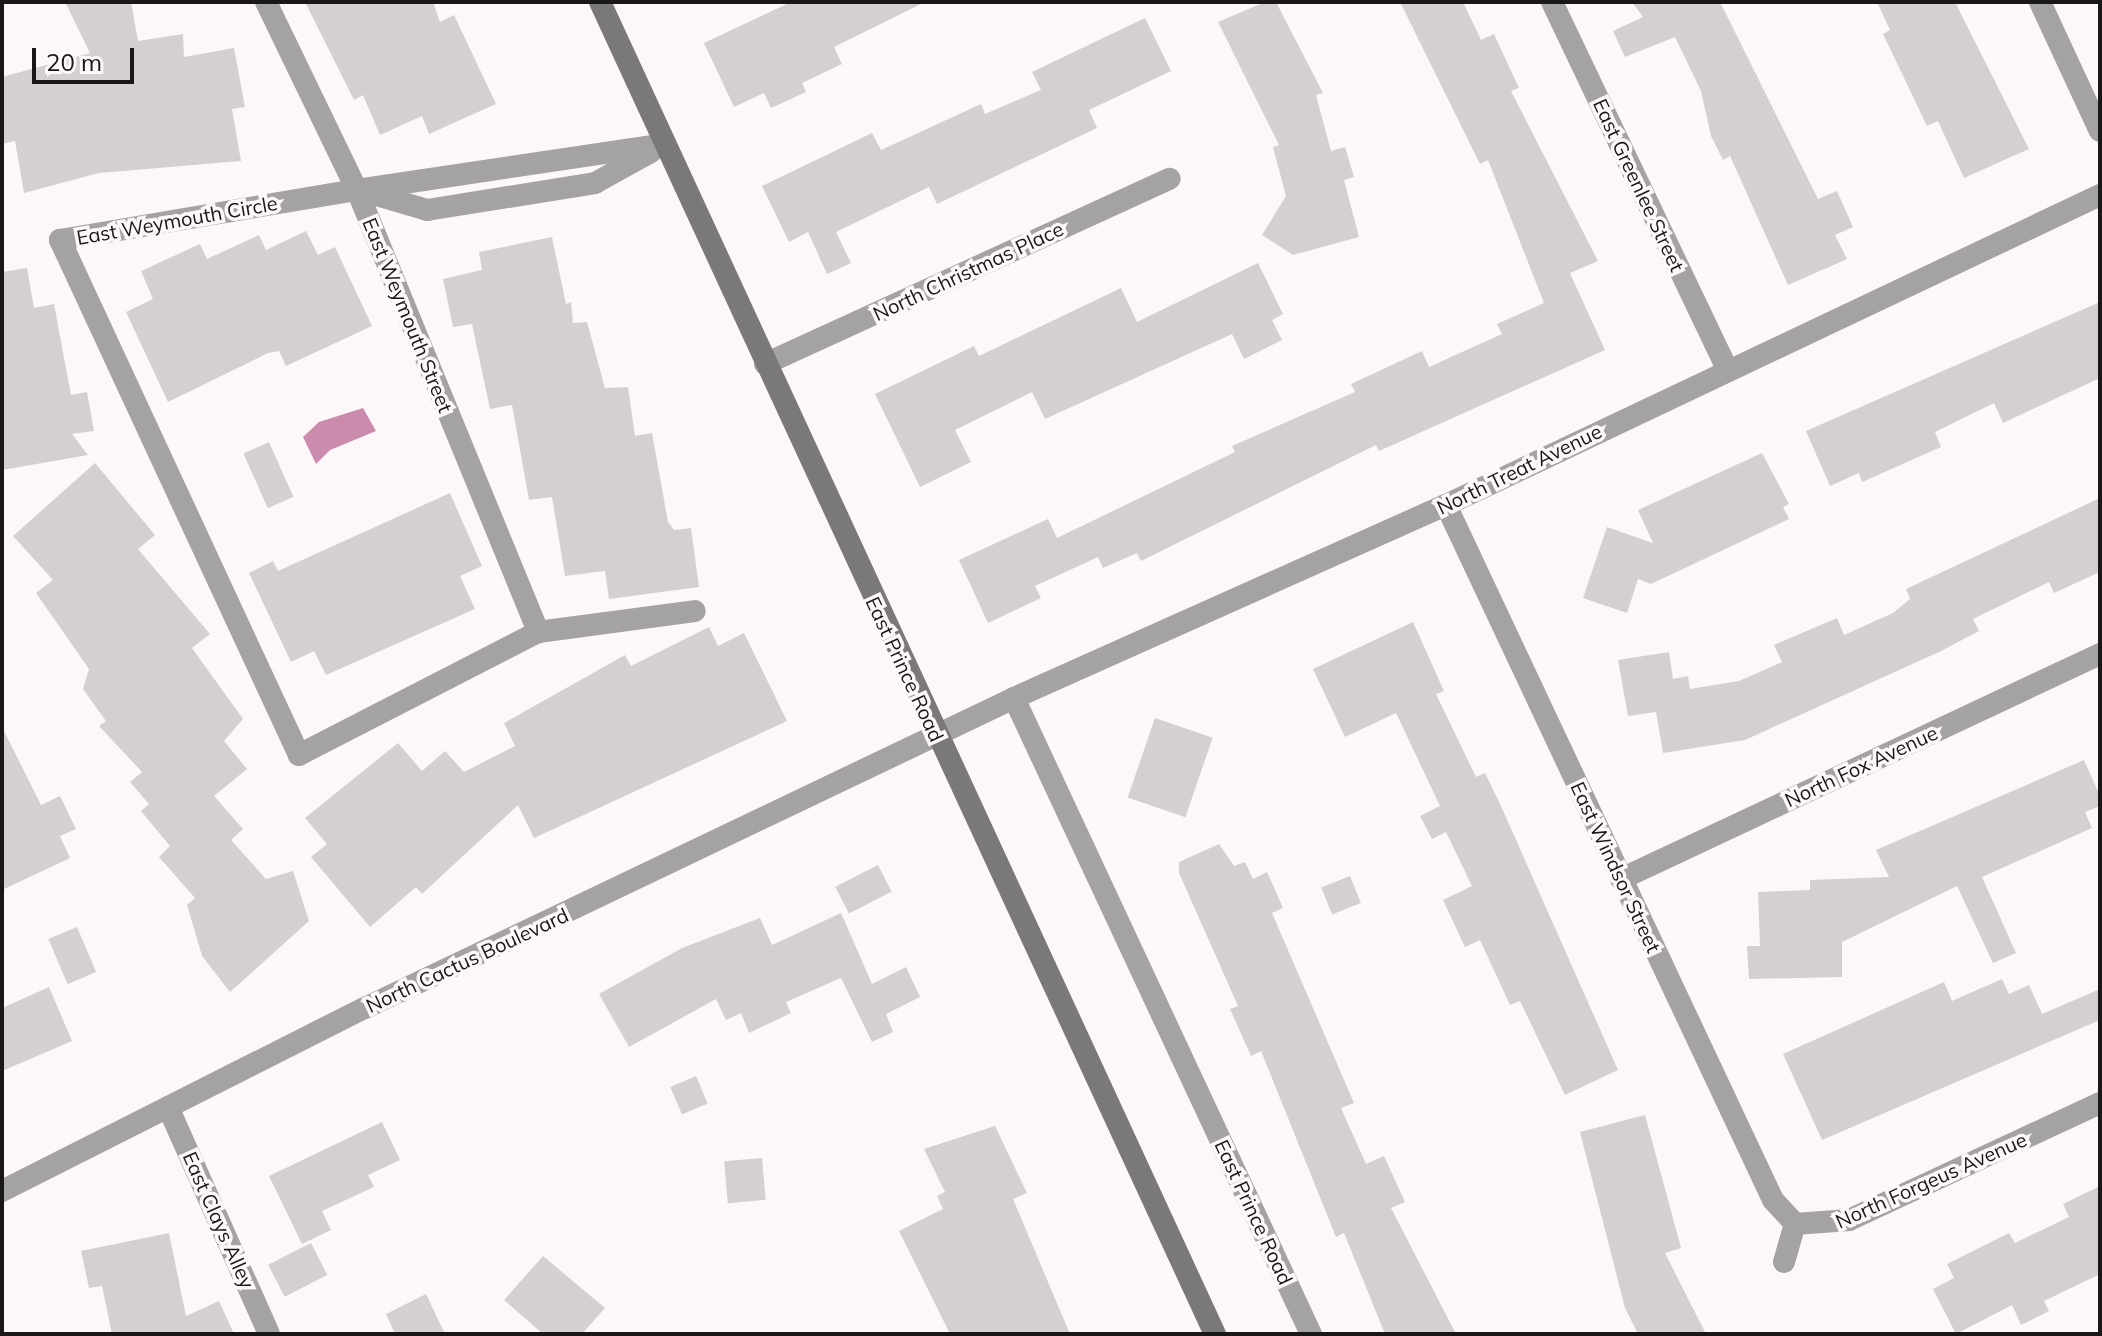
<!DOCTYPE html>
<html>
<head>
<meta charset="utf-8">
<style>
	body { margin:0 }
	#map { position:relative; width:2102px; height:1336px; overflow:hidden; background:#fdf7fa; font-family:Mulish,sans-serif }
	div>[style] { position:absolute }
	.water>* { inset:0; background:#cb8bac }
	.building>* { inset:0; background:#d4cfd1; transform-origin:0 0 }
	.minor>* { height:22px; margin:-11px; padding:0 11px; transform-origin:11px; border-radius:11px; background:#a4a2a3 }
	.secondary>* { height:22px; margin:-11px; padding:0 11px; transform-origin:11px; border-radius:11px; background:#7b7879 }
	span { translate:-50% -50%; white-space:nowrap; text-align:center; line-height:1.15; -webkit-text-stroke:7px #fdf7fa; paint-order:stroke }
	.street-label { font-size:20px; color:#191718 }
	.frame { position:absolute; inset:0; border:4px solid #191718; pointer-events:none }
	.scale { position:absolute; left:32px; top:48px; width:102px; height:36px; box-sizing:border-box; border:4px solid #191718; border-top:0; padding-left:10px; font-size:24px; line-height:28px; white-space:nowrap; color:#191718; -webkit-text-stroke:6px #fdf7fa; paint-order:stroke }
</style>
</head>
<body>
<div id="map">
	<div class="water">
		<div style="clip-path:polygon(363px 408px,376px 431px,330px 450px,316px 464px,303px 437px,319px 422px)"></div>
	</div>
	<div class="building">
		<div style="clip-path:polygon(65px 2px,131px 2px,138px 41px,183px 34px,184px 57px,234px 48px,245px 107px,232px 109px,241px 161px,99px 173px,24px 193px,15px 141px,2px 144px,2px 77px,90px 53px)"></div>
		<div style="clip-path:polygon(305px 2px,433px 2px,440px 22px,454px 15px,496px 104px,429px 134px,422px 116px,380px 135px,363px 95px,354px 100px)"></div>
		<div style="clip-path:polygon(791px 2px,925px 2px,834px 47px,842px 64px,802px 83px,806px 92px,771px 108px,764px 93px,734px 107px,704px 43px)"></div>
		<div style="clip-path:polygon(1265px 2px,1276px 2px,1323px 93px,1316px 95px,1331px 151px,1345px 147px,1354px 177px,1344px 180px,1359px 237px,1293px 255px,1262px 235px,1286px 196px,1273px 147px,1279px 145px,1218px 22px)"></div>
		<div style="clip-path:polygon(1400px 2px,1463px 2px,1481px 40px,1494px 34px,1519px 88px,1511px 91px,1598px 261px,1570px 273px,1605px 350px,1379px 451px,1376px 445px,1141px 561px,1137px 553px,1103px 568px,1098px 557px,1035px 586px,1041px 598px,988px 623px,959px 560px,1048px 519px,1057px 538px,1235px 452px,1232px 446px,1355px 392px,1351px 384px,1422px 351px,1429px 367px,1502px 334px,1497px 324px,1544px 303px,1488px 160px,1480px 164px)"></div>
		<div style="clip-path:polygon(1632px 2px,1720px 2px,1818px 199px,1837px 191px,1853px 227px,1835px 235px,1847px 259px,1788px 285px,1730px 156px,1723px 160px,1711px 136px,1701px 91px,1675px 37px,1625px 57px,1613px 31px,1643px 17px)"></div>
		<div style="clip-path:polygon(1877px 2px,1955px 2px,2029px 149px,1964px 178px,1938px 121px,1927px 126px,1883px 34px,1890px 30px)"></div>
		<div style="clip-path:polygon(1145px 18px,1171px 71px,1089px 110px,1097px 128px,937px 204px,929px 187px,836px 232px,851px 263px,827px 274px,808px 232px,789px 242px,762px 186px,872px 133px,881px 150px,981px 104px,985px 114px,1041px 90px,1032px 72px)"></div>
		<div style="clip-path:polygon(306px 231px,318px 255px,335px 247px,372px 326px,286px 366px,279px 351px,268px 353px,168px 402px,126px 312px,153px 299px,141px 271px,200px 244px,207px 259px,259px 235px,266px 250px)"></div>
		<div style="clip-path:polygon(552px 237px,566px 304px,571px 302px,573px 323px,587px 322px,605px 388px,628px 387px,635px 436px,652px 433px,668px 522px,674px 530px,691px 528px,699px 587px,609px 599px,605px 571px,565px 576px,552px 497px,529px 500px,512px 405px,490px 409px,472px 324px,453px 327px,443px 279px,482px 270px,479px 252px)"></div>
		<div style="clip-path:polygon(1258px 263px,1283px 314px,1272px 320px,1282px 340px,1244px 359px,1232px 334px,1045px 419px,1032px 392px,955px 430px,971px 462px,920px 487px,875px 394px,974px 346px,979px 356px,1121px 288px,1137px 322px)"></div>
		<div style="clip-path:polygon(27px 268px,34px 308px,54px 304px,71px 395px,87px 392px,94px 431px,72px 434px,88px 455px,2px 470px,2px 272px)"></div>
		<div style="clip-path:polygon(2100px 302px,2100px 378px,2003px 423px,1994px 403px,1935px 432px,1941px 447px,1862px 482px,1859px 473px,1830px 486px,1806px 431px)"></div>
		<div style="left:269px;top:442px;width:60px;height:28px;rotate:66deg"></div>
		<div style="clip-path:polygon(1762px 453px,1789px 504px,1783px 507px,1789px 519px,1651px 584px,1638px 579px,1627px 613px,1583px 598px,1607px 527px,1653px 543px,1638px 510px)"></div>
		<div style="clip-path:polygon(95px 463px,155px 535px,138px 549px,210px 634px,192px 648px,243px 719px,224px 741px,247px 769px,214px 796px,243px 829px,231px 840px,266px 879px,293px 871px,309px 921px,230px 992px,202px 956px,187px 905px,195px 898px,159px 857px,170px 846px,141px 811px,149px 804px,130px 782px,142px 772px,99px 726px,106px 721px,83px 689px,89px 669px,36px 593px,53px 580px,13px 536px)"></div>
		<div style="clip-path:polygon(450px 493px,482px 566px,460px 576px,475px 609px,326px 675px,314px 651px,291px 662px,249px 573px,273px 561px,278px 571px)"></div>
		<div style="clip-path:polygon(2100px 498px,2100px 572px,2054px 593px,2049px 582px,1973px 619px,1979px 631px,1941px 651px,1745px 740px,1663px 753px,1656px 712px,1628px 716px,1618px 660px,1669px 652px,1673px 679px,1688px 676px,1690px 689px,1739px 681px,1782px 662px,1774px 645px,1837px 618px,1844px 635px,1893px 613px,1910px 599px,1906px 589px)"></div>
		<div style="clip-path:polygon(1413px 622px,1444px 691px,1436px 694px,1476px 777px,1485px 773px,1501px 806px,1618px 1070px,1565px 1095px,1520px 1001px,1510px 1005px,1480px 940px,1465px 947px,1443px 900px,1472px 886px,1446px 832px,1432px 839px,1420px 816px,1440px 806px,1396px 713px,1345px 737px,1313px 669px)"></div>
		<div style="clip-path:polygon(709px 627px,718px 646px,744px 633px,787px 721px,534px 838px,518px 805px,422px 894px,416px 887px,370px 927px,311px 857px,327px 844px,305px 818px,398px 743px,422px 771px,445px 751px,464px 772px,515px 746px,504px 723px,625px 655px,631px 666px)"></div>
		<div style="left:1155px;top:718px;width:61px;height:84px;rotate:19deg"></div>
		<div style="clip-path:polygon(2px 727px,41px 805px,60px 796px,76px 829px,60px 836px,70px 858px,2px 890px)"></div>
		<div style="clip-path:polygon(2084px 760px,2100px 796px,2100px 806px,2085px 812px,2092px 828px,1982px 877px,2016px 953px,1993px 963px,1957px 886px,1842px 942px,1842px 977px,1749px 979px,1747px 946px,1760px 946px,1758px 892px,1810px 890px,1810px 880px,1889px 877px,1876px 850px)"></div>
		<div style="clip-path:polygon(1219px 844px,1234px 866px,1245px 862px,1253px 879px,1267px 872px,1283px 908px,1272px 913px,1354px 1103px,1341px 1108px,1366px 1164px,1384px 1156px,1405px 1202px,1391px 1208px,1456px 1334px,1385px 1334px,1344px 1233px,1336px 1237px,1261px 1051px,1251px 1056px,1230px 1009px,1238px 1006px,1179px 873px,1179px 862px)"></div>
		<div style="left:878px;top:865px;width:30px;height:48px;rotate:63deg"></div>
		<div style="left:1350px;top:876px;width:29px;height:31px;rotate:68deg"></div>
		<div style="clip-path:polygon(841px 913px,872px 984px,906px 967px,920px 997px,886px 1014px,893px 1032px,872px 1042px,841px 978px,786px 1002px,791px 1013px,749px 1033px,741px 1013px,726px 1020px,716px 999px,629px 1047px,599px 994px,682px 948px,760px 918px,772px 945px)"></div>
		<div style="left:77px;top:927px;width:49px;height:31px;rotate:67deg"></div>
		<div style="clip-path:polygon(2002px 979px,2009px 994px,2029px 985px,2042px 1014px,2100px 989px,2100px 1020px,1822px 1140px,1783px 1054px,1944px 982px,1952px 1001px)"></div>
		<div style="clip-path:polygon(49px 987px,72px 1041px,2px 1071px,2px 1008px)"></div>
		<div style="left:696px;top:1076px;width:30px;height:28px;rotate:67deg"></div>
		<div style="clip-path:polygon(1645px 1115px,1681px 1248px,1665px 1253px,1706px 1334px,1638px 1334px,1625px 1308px,1580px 1132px)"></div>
		<div style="clip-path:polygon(382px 1122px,400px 1160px,368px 1175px,374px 1187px,322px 1211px,331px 1230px,302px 1244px,269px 1176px)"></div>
		<div style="clip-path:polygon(995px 1126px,1027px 1193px,1013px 1199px,1070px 1334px,950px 1334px,899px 1231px,943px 1209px,937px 1196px,945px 1192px,924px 1149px)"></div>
		<div style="left:762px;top:1158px;width:42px;height:38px;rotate:85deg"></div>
		<div style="clip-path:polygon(2100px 1186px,2100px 1274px,2044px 1301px,2049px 1311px,2021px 1325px,2012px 1305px,1956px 1334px,1933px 1289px,1954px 1278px,1947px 1264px,2009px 1233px,2015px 1243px,2069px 1217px,2063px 1204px)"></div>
		<div style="clip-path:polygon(169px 1233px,186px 1316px,219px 1301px,234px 1334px,112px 1334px,102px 1286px,89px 1288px,81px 1251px)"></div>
		<div style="left:311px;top:1243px;width:36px;height:48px;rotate:63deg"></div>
		<div style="clip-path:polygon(543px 1256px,605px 1308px,582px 1334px,543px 1334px,504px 1300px)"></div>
		<div style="clip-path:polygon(426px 1294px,445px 1334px,395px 1334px,386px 1314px)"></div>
	</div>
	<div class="minor">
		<div style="left:266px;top:2px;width:209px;rotate:64.2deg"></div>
		<div style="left:357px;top:190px;width:478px;rotate:67.7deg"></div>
		<div style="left:538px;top:632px;width:269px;rotate:152.8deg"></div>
		<div style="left:299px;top:755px;width:568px;rotate:-114.89deg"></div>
		<div style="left:60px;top:240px;width:301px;rotate:-9.6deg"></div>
		<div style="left:357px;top:190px;width:311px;rotate:-8.5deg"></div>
		<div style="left:1552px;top:2px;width:407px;rotate:64.5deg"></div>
		<div style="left:2040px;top:2px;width:142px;rotate:65.1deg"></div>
		<div style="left:366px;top:192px;width:64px;rotate:16.4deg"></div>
		<div style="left:427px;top:210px;width:170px;rotate:-9.1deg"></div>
		<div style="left:595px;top:183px;width:64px;rotate:-29deg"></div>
		<div style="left:765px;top:364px;width:445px;rotate:-24.6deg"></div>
		<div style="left:1446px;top:505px;width:768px;rotate:64.8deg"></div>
		<div style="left:1773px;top:1200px;width:33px;rotate:47deg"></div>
		<div style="left:538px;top:632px;width:158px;rotate:-7.6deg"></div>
		<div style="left:1014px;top:698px;width:702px;rotate:64.97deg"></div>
		<div style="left:1621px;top:879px;width:529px;rotate:-25.16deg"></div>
		<div style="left:168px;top:1107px;width:248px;rotate:66deg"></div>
		<div style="left:2px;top:1191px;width:407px;rotate:-26.8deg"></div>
		<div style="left:365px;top:1008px;width:719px;rotate:-25.53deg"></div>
		<div style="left:1014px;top:698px;width:473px;rotate:-24.1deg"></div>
		<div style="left:1446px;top:505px;width:724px;rotate:-25.36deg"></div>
		<div style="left:1784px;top:1262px;width:40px;rotate:-74deg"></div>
		<div style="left:1795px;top:1224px;width:54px;rotate:-4.2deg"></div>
		<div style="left:1849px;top:1220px;width:277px;rotate:-25deg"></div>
	</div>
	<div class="secondary">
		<div style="left:600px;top:2px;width:1467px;rotate:65.22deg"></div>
	</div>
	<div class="street-label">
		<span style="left:1639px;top:185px;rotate:65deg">East Greenlee Street</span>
		<span style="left:177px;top:220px;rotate:-10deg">East Weymouth Circle</span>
		<span style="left:968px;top:271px;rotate:-25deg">North Christmas Place</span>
		<span style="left:408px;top:315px;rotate:68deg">East Weymouth Street</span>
		<span style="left:1519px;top:469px;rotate:-26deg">North Treat Avenue</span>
		<span style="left:905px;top:669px;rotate:65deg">East Prince Road</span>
		<span style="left:1861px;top:766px;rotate:-25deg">North Fox Avenue</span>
		<span style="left:1616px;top:867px;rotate:65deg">East Windsor Street</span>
		<span style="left:467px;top:960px;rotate:-25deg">North Cactus Boulevard</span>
		<span style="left:1931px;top:1180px;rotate:-24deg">North Forgeus Avenue</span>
		<span style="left:1254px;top:1212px;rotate:65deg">East Prince Road</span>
		<span style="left:219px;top:1220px;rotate:66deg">East Clays Alley</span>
	</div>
	<div class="frame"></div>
	<div class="scale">20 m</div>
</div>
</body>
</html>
